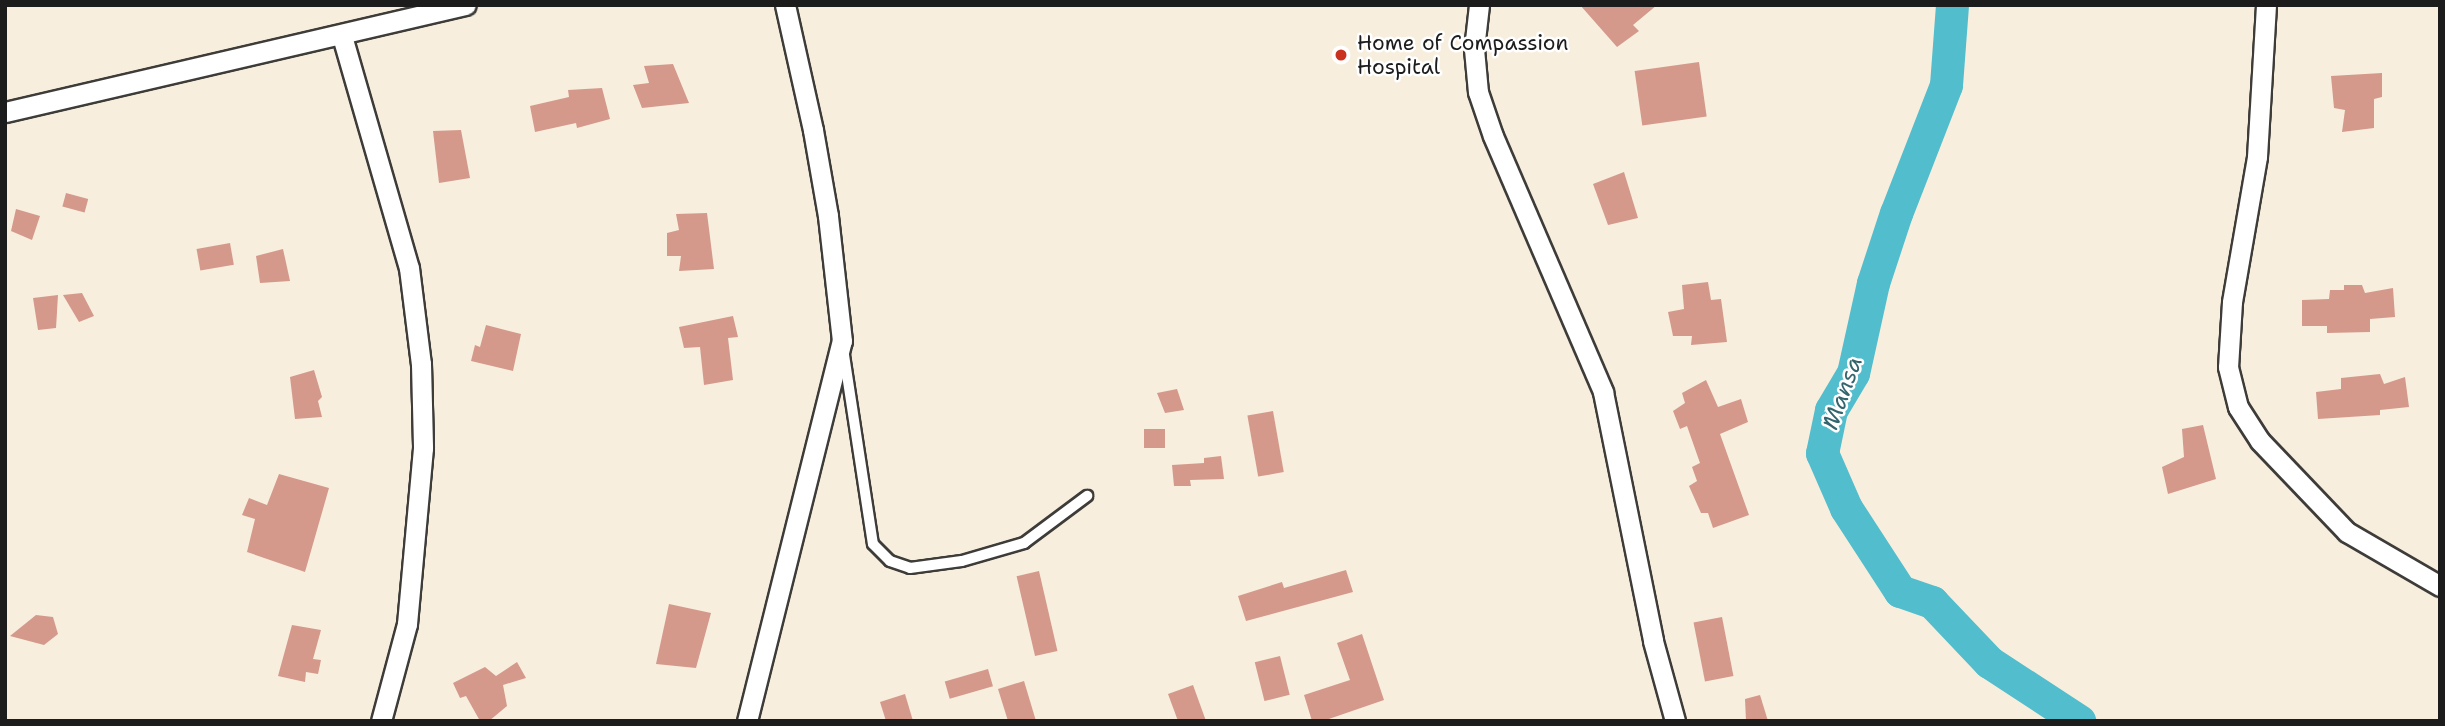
<!DOCTYPE html>
<html>
<head>
<meta charset="utf-8">
<style>
	body { margin:0 }
	#map { position:relative; width:2445px; height:726px; overflow:hidden; background:#f7eede; font-family:"Shantell Sans",sans-serif }
	div>[style] { position:absolute }
	.river>* { height:33px; margin:-16.5px; padding:0 16.5px; transform-origin:16.5px; border-radius:16.5px; background:#52bdcd }
	.building>* { inset:0; background:#d4998b; transform-origin:0 0 }
	.roads { filter:drop-shadow(2px 0 #3d3c39) drop-shadow(-2px 0 #3d3c39) drop-shadow(0 2px #3d3c39) drop-shadow(0 -2px #3d3c39) }
	.lane>* { height:10px; margin:-5px; padding:0 5px; transform-origin:5px; border-radius:5px; background:#fff }
	.street>* { height:19px; margin:-9.5px; padding:0 9.5px; transform-origin:9.5px; border-radius:9.5px; background:#fff }
	.dots>* { width:19px; height:19px; translate:-50% -50%; box-sizing:border-box; border:4px solid #fff; border-radius:50% }
	span { translate:-50% -50%; white-space:nowrap; text-align:center; line-height:1.15; -webkit-text-stroke:5px #fff; paint-order:stroke }
	.poi-label { font-size:21px; color:#1c1c1c }
	.left { translate:0 -50%; text-align:left }
	.water-label { font-size:23px; color:#34646c; font-style:italic }
	.frame { position:absolute; inset:0; border:7px solid #1c1c1c; pointer-events:none }
</style>
</head>
<body>
<div id="map">
	<div class="river">
		<div style="left:1952px;top:5px;width:80px;rotate:94.3deg"></div>
		<div style="left:1946px;top:85px;width:137px;rotate:111.3deg"></div>
		<div style="left:1896px;top:213px;width:74px;rotate:108.2deg"></div>
		<div style="left:1873px;top:283px;width:92px;rotate:102.5deg"></div>
		<div style="left:1853px;top:373px;width:43px;rotate:120.7deg"></div>
		<div style="left:1831px;top:410px;width:44px;rotate:101.8deg"></div>
		<div style="left:1822px;top:453px;width:60px;rotate:66.4deg"></div>
		<div style="left:1846px;top:508px;width:99px;rotate:57deg"></div>
		<div style="left:1900px;top:591px;width:34px;rotate:19deg"></div>
		<div style="left:1932px;top:602px;width:83px;rotate:46.5deg"></div>
		<div style="left:1989px;top:662px;width:108px;rotate:33.2deg"></div>
	</div>
	<div class="building">
		<div style="clip-path:polygon(1580px 5px,1657px 5px,1633px 25px,1639px 31px,1617px 47px)"></div>
		<div style="left:1699px;top:62px;width:55px;height:65px;rotate:82deg"></div>
		<div style="clip-path:polygon(673px 64px,689px 103px,642px 108px,633px 85px,649px 83px,644px 66px)"></div>
		<div style="clip-path:polygon(2382px 73px,2382px 97px,2374px 99px,2374px 128px,2342px 132px,2345px 110px,2334px 108px,2331px 76px)"></div>
		<div style="clip-path:polygon(602px 88px,610px 119px,577px 128px,576px 123px,535px 132px,530px 106px,569px 97px,568px 90px)"></div>
		<div style="clip-path:polygon(461px 130px,470px 178px,439px 183px,433px 131px)"></div>
		<div style="clip-path:polygon(1624px 172px,1638px 218px,1608px 225px,1593px 184px)"></div>
		<div style="left:66px;top:193px;width:23px;height:14px;rotate:15deg"></div>
		<div style="clip-path:polygon(16px 209px,40px 216px,32px 240px,11px 231px)"></div>
		<div style="clip-path:polygon(707px 213px,714px 269px,679px 271px,681px 256px,667px 256px,667px 233px,679px 230px,676px 214px)"></div>
		<div style="left:230px;top:243px;width:22px;height:34px;rotate:80deg"></div>
		<div style="clip-path:polygon(283px 249px,290px 281px,260px 283px,256px 256px)"></div>
		<div style="clip-path:polygon(1708px 282px,1711px 300px,1721px 299px,1727px 342px,1691px 345px,1692px 336px,1673px 336px,1668px 312px,1684px 309px,1682px 285px)"></div>
		<div style="clip-path:polygon(2344px 285px,2362px 285px,2365px 293px,2393px 288px,2395px 317px,2370px 319px,2370px 332px,2327px 333px,2327px 326px,2302px 326px,2302px 300px,2329px 299px,2330px 290px,2344px 290px)"></div>
		<div style="clip-path:polygon(82px 293px,94px 316px,79px 322px,63px 295px)"></div>
		<div style="clip-path:polygon(58px 295px,56px 328px,38px 330px,33px 298px)"></div>
		<div style="clip-path:polygon(733px 316px,738px 337px,728px 338px,733px 380px,704px 385px,700px 347px,684px 348px,679px 327px)"></div>
		<div style="clip-path:polygon(486px 325px,521px 334px,513px 371px,471px 361px,475px 345px,480px 347px)"></div>
		<div style="clip-path:polygon(314px 370px,322px 397px,318px 401px,322px 417px,295px 419px,290px 377px)"></div>
		<div style="clip-path:polygon(2380px 374px,2384px 384px,2405px 377px,2409px 407px,2380px 410px,2380px 415px,2318px 419px,2316px 392px,2341px 389px,2341px 378px)"></div>
		<div style="clip-path:polygon(1706px 380px,1718px 407px,1741px 399px,1748px 422px,1720px 434px,1749px 515px,1713px 528px,1708px 513px,1701px 513px,1689px 486px,1697px 481px,1692px 467px,1700px 463px,1687px 426px,1680px 429px,1673px 411px,1685px 403px,1682px 393px)"></div>
		<div style="clip-path:polygon(1177px 389px,1184px 410px,1165px 413px,1157px 393px)"></div>
		<div style="left:1273px;top:411px;width:62px;height:26px;rotate:80deg"></div>
		<div style="clip-path:polygon(2203px 425px,2216px 479px,2168px 494px,2162px 467px,2184px 457px,2182px 429px)"></div>
		<div style="left:1144px;top:429px;width:21px;height:19px"></div>
		<div style="clip-path:polygon(1221px 456px,1224px 479px,1190px 480px,1191px 486px,1174px 486px,1172px 465px,1204px 463px,1204px 458px)"></div>
		<div style="clip-path:polygon(279px 474px,329px 488px,305px 572px,247px 552px,255px 519px,242px 515px,249px 498px,267px 505px)"></div>
		<div style="clip-path:polygon(1346px 570px,1353px 592px,1246px 621px,1238px 596px,1282px 582px,1284px 588px)"></div>
		<div style="left:1039px;top:571px;width:82px;height:23px;rotate:77deg"></div>
		<div style="clip-path:polygon(669px 604px,711px 613px,696px 668px,656px 664px)"></div>
		<div style="clip-path:polygon(36px 615px,53px 617px,58px 634px,44px 645px,10px 636px)"></div>
		<div style="left:1722px;top:617px;width:60px;height:29px;rotate:79deg"></div>
		<div style="clip-path:polygon(292px 625px,321px 630px,313px 659px,321px 660px,318px 674px,306px 672px,305px 682px,278px 676px)"></div>
		<div style="clip-path:polygon(1362px 634px,1384px 700px,1323px 721px,1312px 721px,1304px 695px,1350px 680px,1337px 643px)"></div>
		<div style="left:1280px;top:656px;width:40px;height:26px;rotate:76deg"></div>
		<div style="clip-path:polygon(517px 662px,526px 678px,503px 685px,507px 706px,489px 721px,480px 721px,466px 696px,460px 698px,453px 683px,485px 667px,496px 676px)"></div>
		<div style="left:988px;top:669px;width:18px;height:45px;rotate:74deg"></div>
		<div style="clip-path:polygon(1024px 681px,1036px 721px,1008px 721px,998px 689px)"></div>
		<div style="clip-path:polygon(1193px 685px,1206px 721px,1178px 721px,1168px 694px)"></div>
		<div style="clip-path:polygon(905px 694px,913px 721px,886px 721px,880px 702px)"></div>
		<div style="clip-path:polygon(1760px 695px,1768px 721px,1746px 721px,1745px 699px)"></div>
	</div>
	<div class="roads">
		<div class="lane">
			<div style="left:844px;top:355px;width:191px;rotate:81.3deg"></div>
			<div style="left:873px;top:544px;width:24px;rotate:45deg"></div>
			<div style="left:890px;top:561px;width:21px;rotate:19deg"></div>
			<div style="left:910px;top:568px;width:52px;rotate:-7.7deg"></div>
			<div style="left:962px;top:561px;width:65px;rotate:-16.2deg"></div>
			<div style="left:1024px;top:543px;width:79px;rotate:-36.7deg"></div>
		</div>
		<div class="street">
			<div style="left:1479px;top:5px;width:44px;rotate:96.5deg"></div>
			<div style="left:1474px;top:49px;width:43px;rotate:84.7deg"></div>
			<div style="left:1478px;top:92px;width:46px;rotate:71.2deg"></div>
			<div style="left:1493px;top:136px;width:279px;rotate:66.7deg"></div>
			<div style="left:1603px;top:392px;width:254px;rotate:78.6deg"></div>
			<div style="left:1653px;top:641px;width:83px;rotate:74.6deg"></div>
			<div style="left:2266px;top:5px;width:152px;rotate:93.4deg"></div>
			<div style="left:2257px;top:157px;width:147px;rotate:99.8deg"></div>
			<div style="left:2232px;top:302px;width:65px;rotate:93.5deg"></div>
			<div style="left:2228px;top:367px;width:41px;rotate:76deg"></div>
			<div style="left:2238px;top:407px;width:40px;rotate:57.1deg"></div>
			<div style="left:2260px;top:441px;width:126px;rotate:46.3deg"></div>
			<div style="left:2347px;top:532px;width:108px;rotate:30.1deg"></div>
			<div style="left:342px;top:36px;width:241px;rotate:73.9deg"></div>
			<div style="left:409px;top:268px;width:97px;rotate:82.9deg"></div>
			<div style="left:421px;top:364px;width:84px;rotate:88.6deg"></div>
			<div style="left:423px;top:448px;width:177px;rotate:95.2deg"></div>
			<div style="left:407px;top:624px;width:100px;rotate:105deg"></div>
			<div style="left:5px;top:112px;width:473px;rotate:-13.1deg"></div>
			<div style="left:747px;top:721px;width:392px;rotate:-76deg"></div>
			<div style="left:842px;top:341px;width:126px;rotate:-96.4deg"></div>
			<div style="left:828px;top:216px;width:87px;rotate:-99.9deg"></div>
			<div style="left:813px;top:130px;width:128px;rotate:-102.6deg"></div>
		</div>
	</div>
	<div class="dots">
		<div style="left:1341px;top:55px;background:#c8321e"></div>
	</div>
	<div class="poi-label">
		<span class="left" style="left:1357px;top:55px">Home of Compassion<br>Hospital</span>
	</div>
	<div class="water-label">
		<span style="left:1842px;top:393px;rotate:-70deg">Mansa</span>
	</div>
	<div class="frame"></div>
</div>
</body>
</html>
